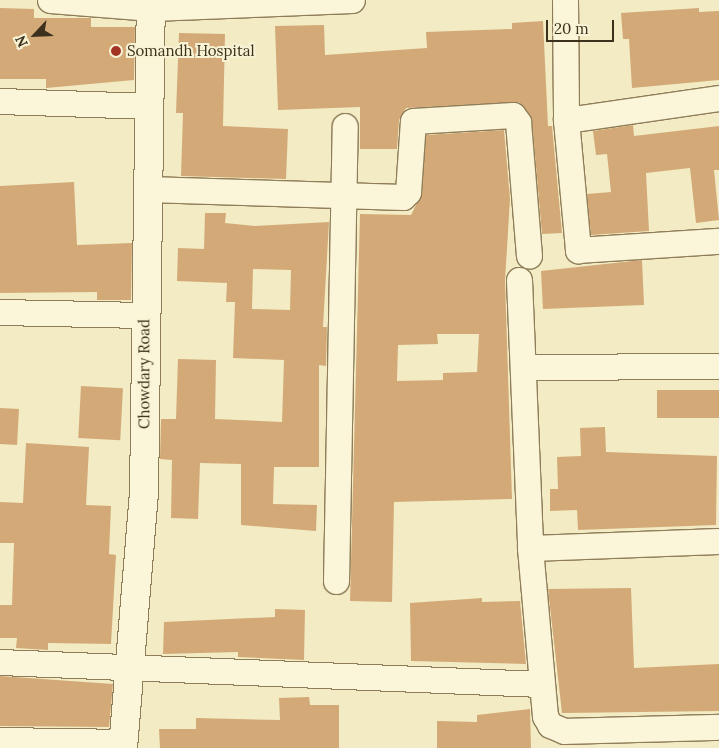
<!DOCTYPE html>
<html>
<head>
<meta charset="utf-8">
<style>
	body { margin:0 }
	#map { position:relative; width:719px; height:748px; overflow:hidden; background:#f2ebc4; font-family:Lora,serif }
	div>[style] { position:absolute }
	.building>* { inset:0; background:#d3aa77; transform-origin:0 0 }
	.roads { filter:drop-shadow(1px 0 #8f7d59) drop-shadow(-1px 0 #8f7d59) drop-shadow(0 1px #8f7d59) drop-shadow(0 -1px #8f7d59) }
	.minor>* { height:25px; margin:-12.5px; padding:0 12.5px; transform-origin:12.5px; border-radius:12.5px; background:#fbf6d9 }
	.tertiary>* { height:28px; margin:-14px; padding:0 14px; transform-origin:14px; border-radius:14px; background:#fbf6d9 }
	.dots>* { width:14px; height:14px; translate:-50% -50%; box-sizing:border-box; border:2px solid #f8f3d5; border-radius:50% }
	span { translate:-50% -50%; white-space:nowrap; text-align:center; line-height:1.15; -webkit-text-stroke:4px #f8f3d5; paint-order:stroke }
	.poi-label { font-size:15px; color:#3d311e }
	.left { translate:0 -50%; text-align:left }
	.street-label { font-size:15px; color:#3d311e }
	.north { position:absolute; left:10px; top:10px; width:50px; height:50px; -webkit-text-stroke:4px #f8f3d5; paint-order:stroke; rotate:245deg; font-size:14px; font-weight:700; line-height:20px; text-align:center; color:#3d311e }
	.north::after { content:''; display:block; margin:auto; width:18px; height:22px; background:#3d311e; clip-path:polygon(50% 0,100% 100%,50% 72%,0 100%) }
	.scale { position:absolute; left:546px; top:20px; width:68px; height:22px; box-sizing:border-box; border:2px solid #3d311e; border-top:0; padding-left:6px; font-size:15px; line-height:18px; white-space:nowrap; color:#3d311e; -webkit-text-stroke:4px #f8f3d5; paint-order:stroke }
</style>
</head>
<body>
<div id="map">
	<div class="building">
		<div style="clip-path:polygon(0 8px,34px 9px,34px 18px,91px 18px,91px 27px,135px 27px,134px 80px,46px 88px,46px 79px,0 79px)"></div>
		<div style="clip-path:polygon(699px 8px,699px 12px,719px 11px,719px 80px,632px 88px,629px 39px,623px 39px,621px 13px)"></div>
		<div style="clip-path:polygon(543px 21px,548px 126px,552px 126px,562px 233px,542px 234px,532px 121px,519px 102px,406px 108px,399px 120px,397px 149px,360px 149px,360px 107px,278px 110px,275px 26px,324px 25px,325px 55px,427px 48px,426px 32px,512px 29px,512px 23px)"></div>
		<div style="clip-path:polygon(179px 33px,225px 34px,223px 126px,288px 129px,286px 179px,181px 176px,183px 113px,176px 113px)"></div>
		<div style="clip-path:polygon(633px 125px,634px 136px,719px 126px,719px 170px,714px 170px,719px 220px,696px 223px,690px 168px,646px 173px,649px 231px,591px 235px,587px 194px,611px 192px,607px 154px,596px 155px,593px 131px)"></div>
		<div style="clip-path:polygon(evenodd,504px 130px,510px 199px,505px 281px,512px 499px,394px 502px,392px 602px,350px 601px,360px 214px,411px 215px,422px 193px,426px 135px,504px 130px,437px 334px,479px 334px,477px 372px,443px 373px,443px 380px,397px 381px,398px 345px,438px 344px,437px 334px)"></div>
		<div style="clip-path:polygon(74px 182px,77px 245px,132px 243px,131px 300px,97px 300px,97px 292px,0 293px,0 186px)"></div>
		<div style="clip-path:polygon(evenodd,205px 213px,226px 213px,225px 223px,255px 226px,329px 222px,323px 327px,327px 327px,326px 366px,319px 365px,319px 467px,274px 467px,273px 504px,317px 505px,316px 531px,241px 525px,241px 464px,200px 463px,198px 519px,171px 518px,172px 460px,160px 459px,161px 419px,176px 419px,178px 359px,216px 360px,215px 419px,282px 422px,284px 360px,233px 358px,235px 302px,226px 302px,227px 283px,177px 281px,178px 248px,204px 249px,205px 213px,253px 269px,291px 270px,290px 310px,252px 309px,253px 269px)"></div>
		<div style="clip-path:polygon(642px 260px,644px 305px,543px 309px,541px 271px)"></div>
		<div style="left:81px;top:386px;width:42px;height:52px;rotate:3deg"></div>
		<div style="left:719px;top:390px;width:28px;height:62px;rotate:90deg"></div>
		<div style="left:0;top:408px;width:19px;height:36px;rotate:3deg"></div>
		<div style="clip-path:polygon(605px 427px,606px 452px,717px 456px,716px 525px,578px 530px,577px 510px,550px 511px,550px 489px,558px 489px,557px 457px,581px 456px,580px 428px)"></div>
		<div style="clip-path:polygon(26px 443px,89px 447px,86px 505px,111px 506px,109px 554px,116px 555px,111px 644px,48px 643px,48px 650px,16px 648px,17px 638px,0 638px,0 605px,12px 605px,14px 543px,0 543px,0 502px,23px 503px)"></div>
		<div style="clip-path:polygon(631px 588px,634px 668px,719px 664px,719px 711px,562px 713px,548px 589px)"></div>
		<div style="clip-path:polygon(482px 598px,482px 602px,520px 601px,526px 664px,411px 661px,410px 603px)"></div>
		<div style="clip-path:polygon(275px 609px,305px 610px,304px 660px,238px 657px,238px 652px,163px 654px,164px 622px,275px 617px)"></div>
		<div style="clip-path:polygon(0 676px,113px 684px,109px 727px,0 726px)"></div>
		<div style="clip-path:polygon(309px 697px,310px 705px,339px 705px,339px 748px,160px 748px,159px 729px,196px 729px,196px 718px,280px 720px,279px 698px)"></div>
		<div style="clip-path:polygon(530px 709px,531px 748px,437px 748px,437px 721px,477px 722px,477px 715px)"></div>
	</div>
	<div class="roads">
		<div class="minor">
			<div style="left:50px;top:0;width:102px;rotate:4.5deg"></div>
			<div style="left:152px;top:8px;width:200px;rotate:-2.3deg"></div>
			<div style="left:565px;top:0;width:120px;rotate:89.5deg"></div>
			<div style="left:566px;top:120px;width:131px;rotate:84.7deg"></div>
			<div style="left:578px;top:250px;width:141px;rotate:-3.7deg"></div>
			<div style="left:0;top:101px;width:149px;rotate:1.9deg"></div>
			<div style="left:566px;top:120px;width:155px;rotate:-8.2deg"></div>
			<div style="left:147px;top:189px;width:256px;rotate:1.8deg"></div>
			<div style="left:403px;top:197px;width:7px;rotate:-45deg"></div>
			<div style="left:408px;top:192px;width:71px;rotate:-86deg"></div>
			<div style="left:413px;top:121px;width:100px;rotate:-3.4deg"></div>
			<div style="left:513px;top:115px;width:9px;rotate:54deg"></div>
			<div style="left:518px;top:122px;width:134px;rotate:85.3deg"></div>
			<div style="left:519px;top:280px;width:268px;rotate:87.6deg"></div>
			<div style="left:530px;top:548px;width:169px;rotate:84.9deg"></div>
			<div style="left:545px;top:716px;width:10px;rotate:61deg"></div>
			<div style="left:550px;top:725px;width:15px;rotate:23deg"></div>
			<div style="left:564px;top:731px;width:155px;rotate:-1.5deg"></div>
			<div style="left:0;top:312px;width:143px;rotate:1.2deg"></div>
			<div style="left:523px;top:367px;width:194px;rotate:-0.3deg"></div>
			<div style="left:530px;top:548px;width:189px;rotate:-2.1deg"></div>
			<div style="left:336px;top:581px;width:455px;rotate:-88.9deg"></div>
			<div style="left:0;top:662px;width:540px;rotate:2.33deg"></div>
			<div style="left:0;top:740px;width:123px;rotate:0.9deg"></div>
		</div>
		<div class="tertiary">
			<div style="left:123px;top:748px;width:256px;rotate:-85.3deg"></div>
			<div style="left:144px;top:493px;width:493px;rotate:-89.2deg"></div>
		</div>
	</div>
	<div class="dots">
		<div style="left:116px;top:51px;background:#a33423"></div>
	</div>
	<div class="poi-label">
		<span class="left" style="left:127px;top:51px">Somandh Hospital</span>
	</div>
	<div class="street-label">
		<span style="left:144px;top:374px;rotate:-90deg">Chowdary Road</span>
	</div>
	<div class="north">N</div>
	<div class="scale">20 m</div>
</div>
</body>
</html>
